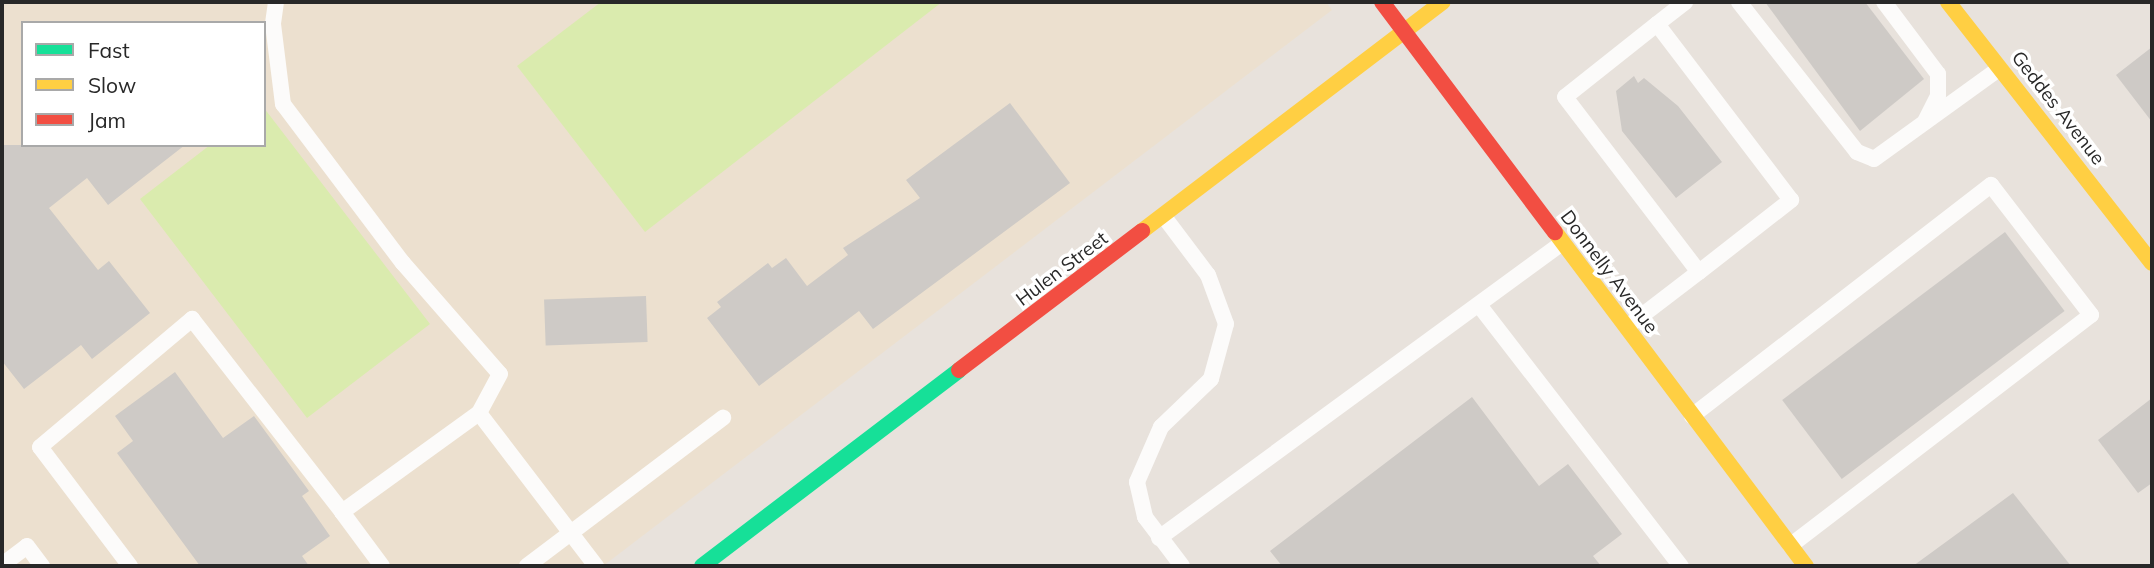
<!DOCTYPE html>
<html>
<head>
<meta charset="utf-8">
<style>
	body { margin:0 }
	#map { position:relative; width:2154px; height:568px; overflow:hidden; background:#e8e2dc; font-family:Mulish,sans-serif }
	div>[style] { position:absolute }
	.education>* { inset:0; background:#ece0cf }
	.pitch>* { inset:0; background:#daebae }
	.building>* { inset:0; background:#cecac6; transform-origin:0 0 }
	.lane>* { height:16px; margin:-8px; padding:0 8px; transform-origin:8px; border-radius:8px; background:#fcfbfa }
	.fast>* { height:16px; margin:-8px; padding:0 8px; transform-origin:8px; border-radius:8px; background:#16e098 }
	.slow>* { height:16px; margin:-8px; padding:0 8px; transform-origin:8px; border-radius:8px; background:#ffcf43 }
	.jam>* { height:16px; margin:-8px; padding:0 8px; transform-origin:8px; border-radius:8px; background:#f24e42 }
	span { translate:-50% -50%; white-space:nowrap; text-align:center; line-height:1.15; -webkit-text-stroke:7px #fff; paint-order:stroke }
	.street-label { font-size:19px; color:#282828 }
	.frame { position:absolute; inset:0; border:4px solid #282828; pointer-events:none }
	.legend { position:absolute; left:21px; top:21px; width:245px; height:126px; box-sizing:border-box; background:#fff; border:2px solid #a9a9a9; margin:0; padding:9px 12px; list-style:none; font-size:21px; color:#282828 }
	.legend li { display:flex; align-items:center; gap:14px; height:35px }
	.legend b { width:35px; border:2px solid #a9a9a9 }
</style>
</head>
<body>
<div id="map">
	<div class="education">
		<div style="clip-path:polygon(evenodd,2px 2px,1326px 2px,1332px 10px,603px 566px,2px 566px,2px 2px,23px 23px,264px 23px,264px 145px,23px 145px,23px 23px)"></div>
	</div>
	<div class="pitch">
		<div style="clip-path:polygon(601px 2px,942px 2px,645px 232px,517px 66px)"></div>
		<div style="clip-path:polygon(264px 108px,430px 324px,307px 418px,140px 199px,210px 145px,264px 145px)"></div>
	</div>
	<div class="building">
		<div style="clip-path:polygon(1765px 2px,1865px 2px,1924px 79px,1860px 131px)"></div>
		<div style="clip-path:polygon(2152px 47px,2152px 122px,2116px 75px)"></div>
		<div style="clip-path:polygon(1634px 76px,1638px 83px,1644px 78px,1678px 106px,1722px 162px,1676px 198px,1622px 131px,1616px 91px)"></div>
		<div style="clip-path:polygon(1010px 103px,1070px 183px,873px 329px,859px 311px,759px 386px,707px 318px,721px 307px,717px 302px,768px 263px,772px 268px,786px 258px,807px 286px,848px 255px,843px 248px,920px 198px,906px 180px)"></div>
		<div style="clip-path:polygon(2px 145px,185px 145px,108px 205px,87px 178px,49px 208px,98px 270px,109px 261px,150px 313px,92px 359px,81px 345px,24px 389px,2px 361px)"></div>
		<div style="left:2005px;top:232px;width:99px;height:279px;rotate:53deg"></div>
		<div style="left:646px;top:296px;width:46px;height:102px;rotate:88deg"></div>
		<div style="clip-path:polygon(175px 372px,223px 438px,254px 416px,309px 491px,302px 496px,330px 536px,302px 556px,309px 566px,200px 566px,117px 453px,133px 441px,115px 416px)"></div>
		<div style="clip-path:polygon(1472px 397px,1539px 486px,1568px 464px,1622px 534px,1593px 556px,1601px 566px,1282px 566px,1270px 551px)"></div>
		<div style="clip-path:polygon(2152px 398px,2152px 483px,2138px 493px,2098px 440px)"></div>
		<div style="clip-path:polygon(2013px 493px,2071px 566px,1913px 566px)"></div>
	</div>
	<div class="lane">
		<div style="left:276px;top:2px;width:22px;rotate:98deg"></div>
		<div style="left:273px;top:24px;width:81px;rotate:82.9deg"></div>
		<div style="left:283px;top:104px;width:199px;rotate:53deg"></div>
		<div style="left:403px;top:263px;width:147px;rotate:48.9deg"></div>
		<div style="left:500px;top:374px;width:44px;rotate:118.3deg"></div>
		<div style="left:479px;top:413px;width:193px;rotate:52.6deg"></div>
		<div style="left:1739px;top:2px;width:191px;rotate:51.8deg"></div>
		<div style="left:1857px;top:152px;width:18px;rotate:22deg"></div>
		<div style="left:1874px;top:159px;width:155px;rotate:-35.8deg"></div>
		<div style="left:1884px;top:2px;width:90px;rotate:53.1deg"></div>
		<div style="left:1938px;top:74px;width:22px;rotate:90deg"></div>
		<div style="left:1938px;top:96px;width:29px;rotate:117deg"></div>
		<div style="left:1657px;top:24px;width:36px;rotate:-38deg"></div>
		<div style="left:1165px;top:218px;width:71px;rotate:53deg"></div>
		<div style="left:1208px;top:275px;width:52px;rotate:69.8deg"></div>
		<div style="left:1226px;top:324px;width:57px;rotate:105.3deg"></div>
		<div style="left:1211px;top:379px;width:69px;rotate:136.2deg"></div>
		<div style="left:1161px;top:427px;width:60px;rotate:113.6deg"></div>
		<div style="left:1137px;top:482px;width:36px;rotate:77deg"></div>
		<div style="left:1145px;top:517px;width:61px;rotate:52.9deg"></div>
		<div style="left:1479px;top:305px;width:330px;rotate:52.3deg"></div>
		<div style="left:1627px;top:327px;width:91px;rotate:-37.4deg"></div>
		<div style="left:1699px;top:272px;width:117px;rotate:-38deg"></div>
		<div style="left:1791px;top:200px;width:221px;rotate:-127.3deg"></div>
		<div style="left:1657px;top:24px;width:117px;rotate:141.6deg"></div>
		<div style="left:1565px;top:97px;width:220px;rotate:52.6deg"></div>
		<div style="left:1692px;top:416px;width:378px;rotate:-37.7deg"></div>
		<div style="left:1991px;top:185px;width:164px;rotate:52.4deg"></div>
		<div style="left:2091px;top:315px;width:379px;rotate:142.5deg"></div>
		<div style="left:342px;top:512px;width:67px;rotate:53.5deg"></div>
		<div style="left:1159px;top:538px;width:498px;rotate:-36.2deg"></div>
		<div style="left:2px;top:565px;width:31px;rotate:-37deg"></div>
		<div style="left:27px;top:546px;width:25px;rotate:53deg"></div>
		<div style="left:130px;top:566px;width:149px;rotate:-127.1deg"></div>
		<div style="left:40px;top:447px;width:199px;rotate:-40.1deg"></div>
		<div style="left:192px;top:319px;width:244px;rotate:52.1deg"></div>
		<div style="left:342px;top:512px;width:169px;rotate:-35.9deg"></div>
		<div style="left:527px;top:566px;width:246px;rotate:-37.1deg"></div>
	</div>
	<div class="fast">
		<div style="left:702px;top:566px;width:323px;rotate:-37.3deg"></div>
	</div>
	<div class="slow">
		<div style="left:1948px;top:2px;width:331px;rotate:52deg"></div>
		<div style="left:1142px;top:231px;width:378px;rotate:-37.3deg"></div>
		<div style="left:1555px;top:232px;width:418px;rotate:53.1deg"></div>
	</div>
	<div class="jam">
		<div style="left:1382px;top:2px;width:288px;rotate:53.1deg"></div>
		<div style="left:959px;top:370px;width:230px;rotate:-37.2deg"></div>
	</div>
	<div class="street-label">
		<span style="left:2058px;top:108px;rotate:52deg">Geddes Avenue</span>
		<span style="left:1062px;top:269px;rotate:-37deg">Hulen Street</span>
		<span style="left:1609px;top:272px;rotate:53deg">Donnelly Avenue</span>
	</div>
	<div class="frame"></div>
	<ul class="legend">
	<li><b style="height:9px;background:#16e098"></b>Fast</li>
	<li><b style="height:9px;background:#ffcf43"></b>Slow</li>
	<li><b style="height:9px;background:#f24e42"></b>Jam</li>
	</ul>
</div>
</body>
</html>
